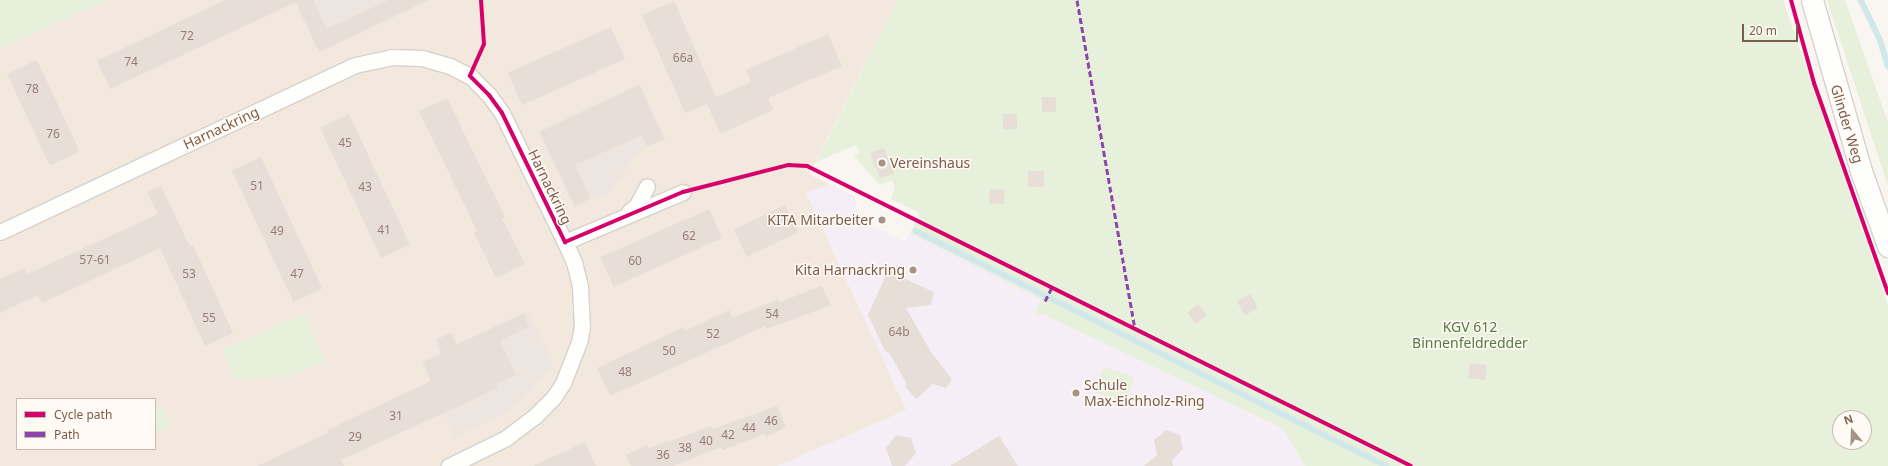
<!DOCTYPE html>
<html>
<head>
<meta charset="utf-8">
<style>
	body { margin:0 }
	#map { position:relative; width:1888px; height:466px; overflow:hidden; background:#f9f5f0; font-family:"Noto Sans",sans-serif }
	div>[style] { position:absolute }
	.residential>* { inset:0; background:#f2e8de }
	.industrial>* { inset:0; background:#ede5e0 }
	.education>* { inset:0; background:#f6eef6 }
	.green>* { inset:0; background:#e7f0db; transform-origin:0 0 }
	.stream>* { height:5.5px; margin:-2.75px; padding:0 2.75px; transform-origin:2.75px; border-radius:2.75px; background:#d0e8ea }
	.building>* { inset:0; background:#e6ded7; transform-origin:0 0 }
	.roads { filter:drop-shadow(1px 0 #d7d1cb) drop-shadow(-1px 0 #d7d1cb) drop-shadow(0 1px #d7d1cb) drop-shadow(0 -1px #d7d1cb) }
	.street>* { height:15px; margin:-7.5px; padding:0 7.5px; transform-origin:7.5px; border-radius:7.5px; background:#fefefd }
	.secondary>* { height:21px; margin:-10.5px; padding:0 10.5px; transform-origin:10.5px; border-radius:10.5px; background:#fefefd }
	.quiet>* { height:3px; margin-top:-1.5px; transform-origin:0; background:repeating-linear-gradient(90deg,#8e44ad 0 6px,transparent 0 9px) }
	.cycleway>* { height:4px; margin:-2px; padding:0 2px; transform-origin:2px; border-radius:2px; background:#d6006c }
	.dots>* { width:11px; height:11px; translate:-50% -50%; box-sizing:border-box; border:2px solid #fffaf3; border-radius:50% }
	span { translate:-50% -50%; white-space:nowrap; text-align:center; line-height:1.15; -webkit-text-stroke:3px #fffaf3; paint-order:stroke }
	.number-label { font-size:12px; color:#977e72 }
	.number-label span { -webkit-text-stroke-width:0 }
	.street-label { font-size:14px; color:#7a5c4d }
	.poi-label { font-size:14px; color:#7a5c4d }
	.left { translate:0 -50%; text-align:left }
	.right { translate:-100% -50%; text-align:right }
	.park-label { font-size:14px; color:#537a41 }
	.legend { position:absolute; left:16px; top:398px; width:140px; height:52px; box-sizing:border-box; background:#fffaf3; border:1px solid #cabbb1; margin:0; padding:5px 7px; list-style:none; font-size:12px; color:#7a5c4d }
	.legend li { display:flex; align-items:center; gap:8px; height:20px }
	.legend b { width:20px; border:1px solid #cabbb1 }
	.north { position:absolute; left:1832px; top:410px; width:40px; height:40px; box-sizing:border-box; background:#fffaf3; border:1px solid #cabbb1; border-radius:50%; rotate:341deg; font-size:11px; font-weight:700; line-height:16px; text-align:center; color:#7a5c4d }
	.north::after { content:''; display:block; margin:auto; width:14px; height:18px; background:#a69286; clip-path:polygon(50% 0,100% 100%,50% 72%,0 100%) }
	.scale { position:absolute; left:1742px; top:24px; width:56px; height:18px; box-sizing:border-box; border:2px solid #7a5c4d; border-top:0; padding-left:5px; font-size:12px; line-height:14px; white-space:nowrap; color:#7a5c4d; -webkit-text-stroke:3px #fffaf3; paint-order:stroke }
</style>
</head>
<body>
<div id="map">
	<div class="residential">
		<div style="clip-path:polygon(evenodd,108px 0,898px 0,809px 174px,854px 197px,859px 219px,905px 242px,910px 233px,1041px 299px,1034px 313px,1305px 466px,0 466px,0 48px,108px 0,17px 399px,155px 399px,155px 449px,17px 449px,17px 399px)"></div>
	</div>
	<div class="industrial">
		<div style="clip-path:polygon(293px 0,431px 0,319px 53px)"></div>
		<div style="clip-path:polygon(640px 83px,666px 139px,637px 152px,612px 190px,574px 208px,538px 131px)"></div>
		<div style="clip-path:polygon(528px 311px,553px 365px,529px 393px,501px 415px,455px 437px,421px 361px,440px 353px,435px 339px,451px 331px,457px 344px)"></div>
	</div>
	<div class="education">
		<div style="clip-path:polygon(829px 184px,854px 197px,859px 219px,905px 242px,910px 233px,1041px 299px,1035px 315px,1043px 314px,1282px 428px,1305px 466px,777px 466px,906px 410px,806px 193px)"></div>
	</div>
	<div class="green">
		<div style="clip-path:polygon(0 0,108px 0,0 48px)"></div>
		<div style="clip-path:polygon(evenodd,898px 0,1783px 0,1888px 305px,1888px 466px,1305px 466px,1282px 428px,1043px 314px,1035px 315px,1041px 299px,910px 233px,920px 213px,891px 199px,895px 189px,892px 180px,880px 185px,854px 156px,860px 153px,856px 145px,816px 162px,898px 0,1840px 418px,1864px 418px,1864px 442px,1840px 442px,1840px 418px)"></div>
		<div style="clip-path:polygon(1827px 0,1845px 0,1888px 123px,1888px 186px)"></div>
		<div style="clip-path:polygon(305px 314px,325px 361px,289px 376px,235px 379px,222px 350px)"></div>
		<div style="left:1104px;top:367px;width:32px;height:27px;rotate:18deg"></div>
		<div style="clip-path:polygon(162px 406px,171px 426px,155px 433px,155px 409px)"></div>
	</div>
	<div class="stream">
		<div style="left:1861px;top:0;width:43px;rotate:64deg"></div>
		<div style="left:1880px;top:39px;width:28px;rotate:73deg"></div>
		<div style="left:916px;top:231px;width:526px;rotate:26.52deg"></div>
	</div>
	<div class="building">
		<div style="clip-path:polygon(225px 0,313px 0,327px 29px,389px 0,428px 0,319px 52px,296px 2px,110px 89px,97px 61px)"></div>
		<div style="clip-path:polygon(674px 1px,716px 97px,751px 82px,746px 70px,828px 34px,842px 66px,768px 98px,773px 110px,720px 134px,707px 104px,685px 113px,642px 15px)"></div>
		<div style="left:611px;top:27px;width:35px;height:113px;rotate:66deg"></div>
		<div style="left:37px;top:60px;width:101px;height:33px;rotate:65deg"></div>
		<div style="clip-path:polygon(639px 85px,664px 139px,647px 146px,642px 135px,575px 165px,590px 198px,575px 206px,540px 132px)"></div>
		<div style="left:1042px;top:97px;width:14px;height:15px"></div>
		<div style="clip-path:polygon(447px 98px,505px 217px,502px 219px,525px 264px,496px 278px,474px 233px,477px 231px,419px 111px)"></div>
		<div style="left:349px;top:114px;width:144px;height:32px;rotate:65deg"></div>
		<div style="left:1003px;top:114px;width:14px;height:15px"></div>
		<div style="left:884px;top:148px;width:27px;height:15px;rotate:68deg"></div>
		<div style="left:261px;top:157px;width:145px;height:32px;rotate:65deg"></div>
		<div style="left:1028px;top:171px;width:16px;height:16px"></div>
		<div style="clip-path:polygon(161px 186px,190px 247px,193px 245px,233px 333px,205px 346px,160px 248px,42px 303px,38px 295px,0 313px,0 279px,25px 268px,28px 274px,158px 214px,147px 192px)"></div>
		<div style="left:990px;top:189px;width:15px;height:14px;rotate:4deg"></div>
		<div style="left:785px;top:205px;width:30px;height:57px;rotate:64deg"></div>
		<div style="left:709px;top:209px;width:32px;height:119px;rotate:66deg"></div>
		<div style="clip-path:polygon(889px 268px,903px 273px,901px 277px,934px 292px,931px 305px,906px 308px,931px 352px,952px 379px,946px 388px,933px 384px,916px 399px,905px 386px,907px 384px,890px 354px,885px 351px,868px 315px)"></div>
		<div style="clip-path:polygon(822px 286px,831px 305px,767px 329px,765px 326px,610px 396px,597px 368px,684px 327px,685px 331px,729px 310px,733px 318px,778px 299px,780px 302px)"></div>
		<div style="left:1250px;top:294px;width:16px;height:15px;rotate:60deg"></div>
		<div style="left:1198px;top:304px;width:14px;height:14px;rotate:51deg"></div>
		<div style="clip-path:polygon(523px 314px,529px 327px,500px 340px,516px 375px,496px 385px,498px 388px,341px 460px,344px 466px,257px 466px,328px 433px,327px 430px,431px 381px,423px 362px,442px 353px,436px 340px,451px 333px,456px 345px)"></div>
		<div style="left:1470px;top:363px;width:17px;height:15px;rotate:7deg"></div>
		<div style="clip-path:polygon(777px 406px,786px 427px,766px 437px,764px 434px,723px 450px,721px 447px,674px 466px,631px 466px,626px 455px,647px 445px,648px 449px,668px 440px,669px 442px,711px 426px,713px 429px)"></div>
		<div style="clip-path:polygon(1166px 430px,1180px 435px,1183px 449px,1172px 460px,1173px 466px,1144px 466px,1157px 455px,1154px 440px)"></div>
		<div style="clip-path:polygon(896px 435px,911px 438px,916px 453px,905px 466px,892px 466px,886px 448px)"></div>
		<div style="clip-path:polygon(999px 436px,1018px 466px,950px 466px)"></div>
		<div style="clip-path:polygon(585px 442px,596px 466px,533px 466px)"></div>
	</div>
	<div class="roads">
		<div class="street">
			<div style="left:629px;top:212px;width:11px;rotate:-41deg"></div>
			<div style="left:637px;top:205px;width:21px;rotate:-62deg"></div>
			<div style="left:0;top:232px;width:392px;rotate:-25.2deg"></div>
			<div style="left:355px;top:65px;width:38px;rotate:-12deg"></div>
			<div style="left:392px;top:57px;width:30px;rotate:2deg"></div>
			<div style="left:422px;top:58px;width:29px;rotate:16deg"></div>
			<div style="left:450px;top:66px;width:22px;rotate:27deg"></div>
			<div style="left:470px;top:76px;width:27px;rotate:45deg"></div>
			<div style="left:489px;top:95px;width:22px;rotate:54deg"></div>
			<div style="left:502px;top:113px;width:144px;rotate:64deg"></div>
			<div style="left:565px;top:242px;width:22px;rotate:66deg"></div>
			<div style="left:574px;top:262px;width:25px;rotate:76deg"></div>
			<div style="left:580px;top:286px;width:41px;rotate:87.2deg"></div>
			<div style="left:582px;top:327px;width:15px;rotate:101deg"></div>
			<div style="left:579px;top:342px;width:44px;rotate:111.3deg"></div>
			<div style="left:563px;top:383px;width:17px;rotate:123deg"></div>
			<div style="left:554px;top:397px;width:27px;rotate:135deg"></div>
			<div style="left:535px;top:416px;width:36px;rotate:143deg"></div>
			<div style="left:506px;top:438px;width:64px;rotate:153.8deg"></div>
			<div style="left:565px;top:242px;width:128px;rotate:-23deg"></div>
		</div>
		<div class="secondary">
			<div style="left:1812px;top:0;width:178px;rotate:74deg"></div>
			<div style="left:1861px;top:171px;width:80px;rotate:70.2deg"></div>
		</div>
	</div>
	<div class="quiet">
		<div style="left:1077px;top:0;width:334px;rotate:80deg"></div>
		<div style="left:1045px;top:301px;width:16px;rotate:-63deg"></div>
	</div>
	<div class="cycleway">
		<div style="left:481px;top:0;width:44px;rotate:86.1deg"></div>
		<div style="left:484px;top:44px;width:35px;rotate:114deg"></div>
		<div style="left:470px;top:76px;width:27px;rotate:45deg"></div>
		<div style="left:489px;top:95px;width:22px;rotate:54deg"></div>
		<div style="left:502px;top:113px;width:144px;rotate:64deg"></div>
		<div style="left:565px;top:242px;width:128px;rotate:-23deg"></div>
		<div style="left:683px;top:192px;width:108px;rotate:-14.4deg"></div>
		<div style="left:788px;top:165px;width:19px;rotate:3deg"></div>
		<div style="left:807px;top:166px;width:674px;rotate:26.41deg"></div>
		<div style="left:1791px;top:0;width:86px;rotate:74.5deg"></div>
		<div style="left:1814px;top:83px;width:223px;rotate:70.6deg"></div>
	</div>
	<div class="dots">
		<div style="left:882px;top:163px;background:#a69286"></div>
		<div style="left:882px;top:220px;background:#a69286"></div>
		<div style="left:913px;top:270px;background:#a69286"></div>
		<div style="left:1076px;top:393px;background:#a69286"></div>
	</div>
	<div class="number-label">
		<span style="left:187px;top:36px">72</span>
		<span style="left:683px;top:58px">66a</span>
		<span style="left:131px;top:62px">74</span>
		<span style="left:32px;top:89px">78</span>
		<span style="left:53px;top:134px">76</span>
		<span style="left:345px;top:143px">45</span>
		<span style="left:257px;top:186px">51</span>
		<span style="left:365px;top:187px">43</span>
		<span style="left:384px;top:230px">41</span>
		<span style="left:277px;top:231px">49</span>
		<span style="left:689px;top:236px">62</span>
		<span style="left:95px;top:260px">57-61</span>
		<span style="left:635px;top:261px">60</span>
		<span style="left:189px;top:274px">53</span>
		<span style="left:297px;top:274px">47</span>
		<span style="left:772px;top:314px">54</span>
		<span style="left:209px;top:318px">55</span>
		<span style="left:899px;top:332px">64b</span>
		<span style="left:713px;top:334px">52</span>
		<span style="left:669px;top:351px">50</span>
		<span style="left:625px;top:372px">48</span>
		<span style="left:396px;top:416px">31</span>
		<span style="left:771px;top:421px">46</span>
		<span style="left:749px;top:428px">44</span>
		<span style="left:728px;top:435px">42</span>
		<span style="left:355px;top:437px">29</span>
		<span style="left:706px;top:441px">40</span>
		<span style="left:685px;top:448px">38</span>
		<span style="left:663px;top:455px">36</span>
	</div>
	<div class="street-label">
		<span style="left:1847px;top:124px;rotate:73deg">Glinder Weg</span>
		<span style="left:221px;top:128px;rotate:-25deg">Harnackring</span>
		<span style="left:550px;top:187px;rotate:64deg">Harnackring</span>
	</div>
	<div class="poi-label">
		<span class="left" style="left:890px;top:163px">Vereinshaus</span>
		<span class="right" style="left:874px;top:220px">KITA Mitarbeiter</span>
		<span class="right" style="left:905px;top:270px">Kita Harnackring</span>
		<span class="left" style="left:1084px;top:393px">Schule<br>Max-Eichholz-Ring</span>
	</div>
	<div class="park-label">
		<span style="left:1470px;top:335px">KGV 612<br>Binnenfeldredder</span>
	</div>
	<ul class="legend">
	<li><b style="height:5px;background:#d6006c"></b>Cycle path</li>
	<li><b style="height:5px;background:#8e44ad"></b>Path</li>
	</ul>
	<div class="north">N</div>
	<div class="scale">20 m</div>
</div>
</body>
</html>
